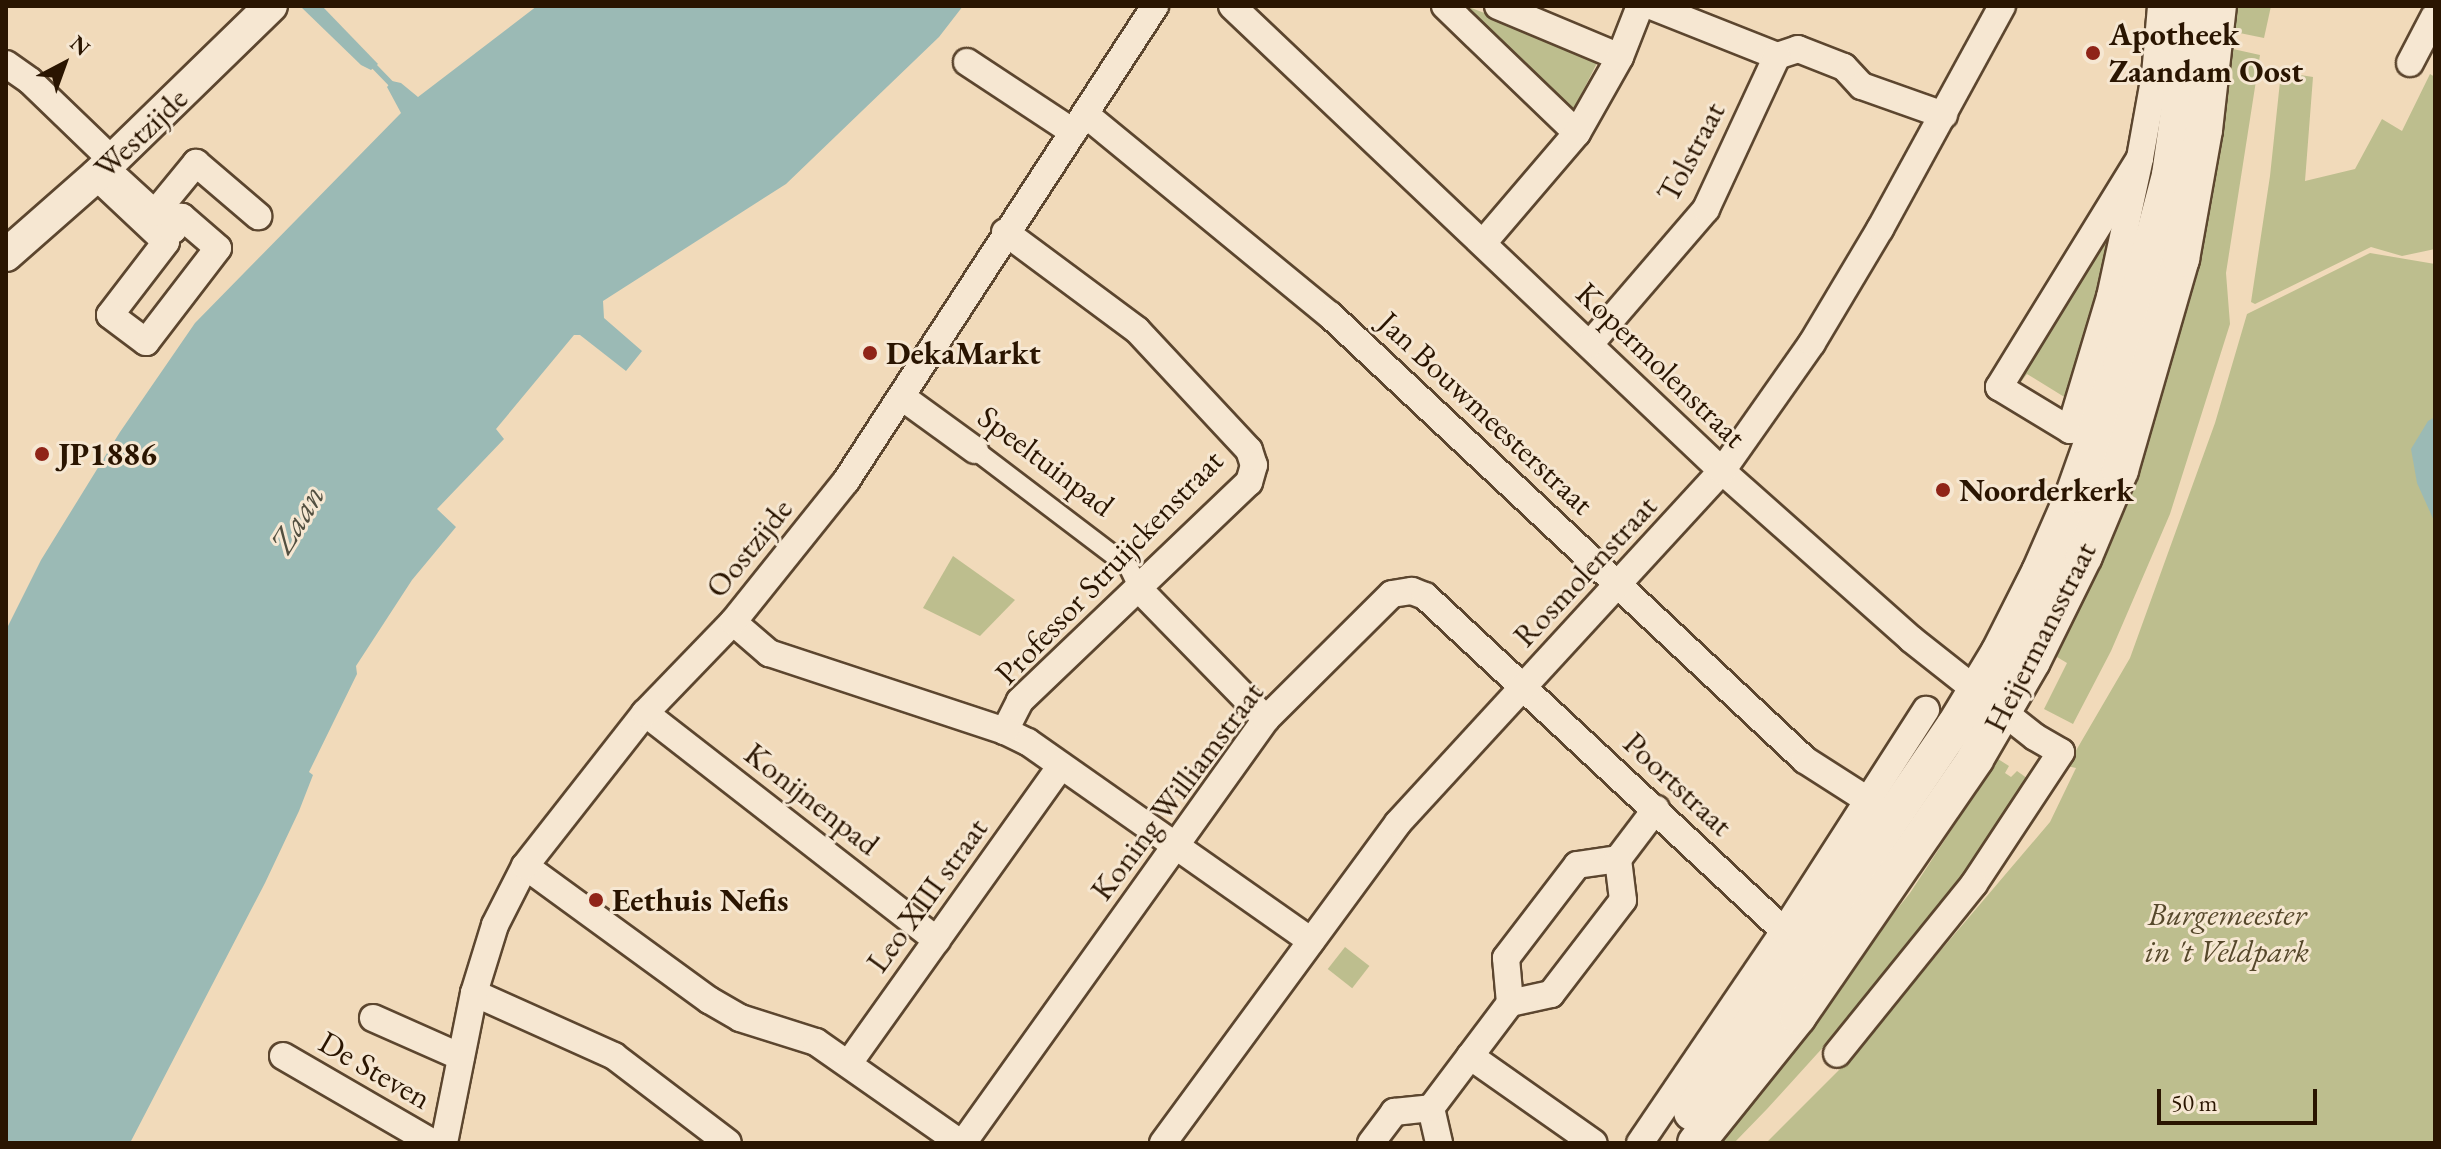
<!DOCTYPE html>
<html>
<head>
<meta charset="utf-8">
<style>
	body { margin:0 }
	#map { position:relative; width:2441px; height:1149px; overflow:hidden; background:#f1daba; font-family:"EB Garamond",serif }
	div>[style] { position:absolute }
	.green>* { inset:0; background:#bdbe8e; transform-origin:0 0 }
	.water>* { inset:0; background:#9bbab5 }
	.stream>* { height:6px; margin:-3px; padding:0 3px; transform-origin:3px; border-radius:3px; background:#9bbab5 }
	.roads { filter:drop-shadow(2px 0 #5c462f) drop-shadow(-2px 0 #5c462f) drop-shadow(0 2px #5c462f) drop-shadow(0 -2px #5c462f) }
	.pedestrian>* { height:18px; margin:-9px; padding:0 9px; transform-origin:9px; border-radius:9px; background:#f6e7d2 }
	.minor>* { height:26px; margin:-13px; padding:0 13px; transform-origin:13px; border-radius:13px; background:#f6e7d2 }
	.tertiary>* { height:32px; margin:-16px; padding:0 16px; transform-origin:16px; border-radius:16px; background:#f6e7d2 }
	.secondary>* { height:36px; margin:-18px; padding:0 18px; transform-origin:18px; border-radius:18px; background:#f6e7d2 }
	.dots>* { width:22px; height:22px; translate:-50% -50%; box-sizing:border-box; border:4px solid #f6e7d2; border-radius:50% }
	span { translate:-50% -50%; white-space:nowrap; text-align:center; line-height:1.15; -webkit-text-stroke:6px #f6e7d2; paint-order:stroke }
	.poi-label { font-size:32px; color:#2a1501; font-weight:700 }
	.left { translate:0 -50%; text-align:left }
	.street-label { font-size:32px; color:#2a1501 }
	.park-label { font-size:32px; color:#56482b; font-style:italic }
	.water-label { font-size:34px; color:#524f40; font-style:italic }
	.frame { position:absolute; inset:0; border:8px solid #2a1501; pointer-events:none }
	.north { position:absolute; left:24px; top:24px; width:80px; height:80px; -webkit-text-stroke:6px #f6e7d2; paint-order:stroke; rotate:41deg; font-size:22px; font-weight:700; line-height:32px; text-align:center; color:#2a1501 }
	.north::after { content:''; display:block; margin:auto; width:28px; height:36px; background:#2a1501; clip-path:polygon(50% 0,100% 100%,50% 72%,0 100%) }
	.scale { position:absolute; left:2157px; top:1089px; width:160px; height:36px; box-sizing:border-box; border:4px solid #2a1501; border-top:0; padding-left:10px; font-size:24px; line-height:28px; white-space:nowrap; color:#2a1501; -webkit-text-stroke:6px #f6e7d2; paint-order:stroke }
</style>
</head>
<body>
<div id="map">
	<div class="green">
		<div style="clip-path:polygon(1449px 6px,1466px 6px,1600px 57px,1571px 115px)"></div>
		<div style="clip-path:polygon(2229px 6px,2271px 6px,2264px 38px,2225px 30px)"></div>
		<div style="clip-path:polygon(2224px 47px,2260px 55px,2226px 273px,2230px 324px,2170px 514px,2111px 651px,2073px 724px,2044px 709px,2067px 663px,2057px 657px)"></div>
		<div style="clip-path:polygon(2281px 72px,2313px 77px,2305px 181px,2355px 169px,2382px 119px,2402px 131px,2430px 74px,2435px 77px,2435px 249px,2402px 256px,2371px 247px,2255px 304px,2251px 302px,2270px 176px)"></div>
		<div style="clip-path:polygon(2121px 203px,2072px 379px,2068px 411px,2058px 412px,2066px 398px,2027px 374px,2017px 387px,2012px 383px)"></div>
		<div style="clip-path:polygon(2370px 253px,2435px 264px,2435px 1143px,1766px 1143px,1839px 1070px,2050px 822px,2076px 768px,2067px 766px,2130px 658px,2215px 423px,2247px 314px)"></div>
		<div style="clip-path:polygon(953px 556px,1015px 600px,980px 636px,923px 608px)"></div>
		<div style="clip-path:polygon(1998px 759px,2009px 766px,2005px 773px,2011px 777px,2017px 771px,2031px 781px,1987px 846px,1876px 989px,1767px 1109px,1734px 1143px,1710px 1143px,1910px 893px)"></div>
		<div style="left:1345px;top:947px;width:31px;height:28px;rotate:38deg"></div>
	</div>
	<div class="water">
		<div style="clip-path:polygon(300px 6px,322px 6px,378px 64px,371px 70px,361px 65px)"></div>
		<div style="clip-path:polygon(537px 6px,963px 6px,939px 37px,786px 184px,603px 301px,604px 318px,642px 351px,626px 371px,580px 335px,574px 335px,496px 429px,504px 439px,437px 509px,456px 527px,412px 580px,356px 666px,357px 674px,309px 772px,313px 775px,299px 811px,265px 883px,130px 1143px,6px 1143px,6px 630px,41px 560px,120px 432px,195px 323px,401px 113px,387px 87px,392px 81px,401px 83px,418px 97px)"></div>
		<div style="clip-path:polygon(2435px 417px,2435px 523px,2417px 483px,2411px 449px,2428px 421px)"></div>
	</div>
	<div class="stream">
		<div style="left:371px;top:63px;width:33px;rotate:46deg"></div>
	</div>
	<div class="roads">
		<div class="pedestrian">
			<div style="left:975px;top:450px;width:192px;rotate:37.2deg"></div>
			<div style="left:1128px;top:566px;width:25px;rotate:64deg"></div>
		</div>
		<div class="minor">
			<div style="left:1232px;top:6px;width:676px;rotate:43.5deg"></div>
			<div style="left:1722px;top:471px;width:253px;rotate:41.6deg"></div>
			<div style="left:1911px;top:639px;width:158px;rotate:38.3deg"></div>
			<div style="left:2035px;top:737px;width:30px;rotate:30deg"></div>
			<div style="left:2061px;top:752px;width:158px;rotate:123.4deg"></div>
			<div style="left:1974px;top:884px;width:218px;rotate:128.9deg"></div>
			<div style="left:1445px;top:6px;width:183px;rotate:43.9deg"></div>
			<div style="left:1498px;top:6px;width:132px;rotate:22.7deg"></div>
			<div style="left:1651px;top:6px;width:136px;rotate:21.6deg"></div>
			<div style="left:1777px;top:56px;width:22px;rotate:-18deg"></div>
			<div style="left:1798px;top:49px;width:49px;rotate:21.4deg"></div>
			<div style="left:1844px;top:67px;width:26px;rotate:47deg"></div>
			<div style="left:1862px;top:86px;width:87px;rotate:19.5deg"></div>
			<div style="left:967px;top:62px;width:127px;rotate:33.4deg"></div>
			<div style="left:2410px;top:63px;width:52px;rotate:-62.4deg"></div>
			<div style="left:6px;top:64px;width:29px;rotate:35deg"></div>
			<div style="left:30px;top:81px;width:114px;rotate:43.9deg"></div>
			<div style="left:1085px;top:114px;width:317px;rotate:39.4deg"></div>
			<div style="left:1330px;top:315px;width:651px;rotate:43.13deg"></div>
			<div style="left:1805px;top:760px;width:76px;rotate:32.6deg"></div>
			<div style="left:2140px;top:158px;width:269px;rotate:121.6deg"></div>
			<div style="left:1999px;top:387px;width:83px;rotate:31.2deg"></div>
			<div style="left:2070px;top:430px;width:139px;rotate:-73.3deg"></div>
			<div style="left:2110px;top:297px;width:142px;rotate:-77.8deg"></div>
			<div style="left:2140px;top:158px;width:84px;rotate:-79.8deg"></div>
			<div style="left:2155px;top:75px;width:69px;rotate:-85deg"></div>
			<div style="left:96px;top:176px;width:96px;rotate:43.3deg"></div>
			<div style="left:166px;top:242px;width:92px;rotate:127.5deg"></div>
			<div style="left:110px;top:315px;width:45px;rotate:36.9deg"></div>
			<div style="left:146px;top:342px;width:118px;rotate:-52.5deg"></div>
			<div style="left:218px;top:248px;width:48px;rotate:-139.3deg"></div>
			<div style="left:182px;top:217px;width:16px;rotate:125deg"></div>
			<div style="left:173px;top:230px;width:92px;rotate:-137.6deg"></div>
			<div style="left:155px;top:213px;width:65px;rotate:-50.6deg"></div>
			<div style="left:196px;top:163px;width:82px;rotate:40.5deg"></div>
			<div style="left:1005px;top:232px;width:164px;rotate:36.6deg"></div>
			<div style="left:1137px;top:330px;width:164px;rotate:47deg"></div>
			<div style="left:1249px;top:450px;width:16px;rotate:72deg"></div>
			<div style="left:1254px;top:465px;width:18px;rotate:106deg"></div>
			<div style="left:1249px;top:482px;width:317px;rotate:136.3deg"></div>
			<div style="left:1020px;top:701px;width:34px;rotate:117deg"></div>
			<div style="left:1483px;top:243px;width:145px;rotate:-49.5deg"></div>
			<div style="left:1577px;top:133px;width:87px;rotate:-60.5deg"></div>
			<div style="left:1620px;top:57px;width:55px;rotate:-68.6deg"></div>
			<div style="left:1590px;top:344px;width:178px;rotate:-49.3deg"></div>
			<div style="left:1706px;top:209px;width:169px;rotate:-65.1deg"></div>
			<div style="left:902px;top:397px;width:90px;rotate:36deg"></div>
			<div style="left:1139px;top:589px;width:182px;rotate:45.7deg"></div>
			<div style="left:733px;top:622px;width:48px;rotate:40.7deg"></div>
			<div style="left:769px;top:653px;width:249px;rotate:18.3deg"></div>
			<div style="left:1005px;top:731px;width:25px;rotate:26deg"></div>
			<div style="left:1028px;top:742px;width:346px;rotate:35.1deg"></div>
			<div style="left:645px;top:713px;width:370px;rotate:37.9deg"></div>
			<div style="left:525px;top:866px;width:228px;rotate:36.1deg"></div>
			<div style="left:709px;top:1000px;width:36px;rotate:30deg"></div>
			<div style="left:740px;top:1018px;width:80px;rotate:17.5deg"></div>
			<div style="left:816px;top:1042px;width:176px;rotate:35deg"></div>
			<div style="left:474px;top:993px;width:154px;rotate:24.2deg"></div>
			<div style="left:614px;top:1056px;width:143px;rotate:37.3deg"></div>
			<div style="left:1510px;top:1003px;width:45px;rotate:-95.1deg"></div>
			<div style="left:1506px;top:958px;width:117px;rotate:-52.6deg"></div>
			<div style="left:1577px;top:865px;width:41px;rotate:-8.3deg"></div>
			<div style="left:1618px;top:859px;width:63px;rotate:-52.8deg"></div>
			<div style="left:373px;top:1018px;width:96px;rotate:23.9deg"></div>
			<div style="left:283px;top:1056px;width:173px;rotate:30.1deg"></div>
			<div style="left:1470px;top:1056px;width:151px;rotate:35.1deg"></div>
			<div style="left:849px;top:1063px;width:364px;rotate:-54.5deg"></div>
			<div style="left:1431px;top:1108px;width:36px;rotate:77deg"></div>
			<div style="left:444px;top:1143px;width:153px;rotate:-78.7deg"></div>
			<div style="left:474px;top:993px;width:71px;rotate:-72.8deg"></div>
			<div style="left:495px;top:925px;width:66px;rotate:-63deg"></div>
			<div style="left:525px;top:866px;width:194px;rotate:-51.9deg"></div>
			<div style="left:645px;top:713px;width:127px;rotate:-46deg"></div>
			<div style="left:733px;top:622px;width:181px;rotate:-51.3deg"></div>
			<div style="left:846px;top:481px;width:567px;rotate:-56.95deg"></div>
			<div style="left:963px;top:1143px;width:521px;rotate:-54.45deg"></div>
			<div style="left:1266px;top:719px;width:177px;rotate:-44.8deg"></div>
			<div style="left:1392px;top:594px;width:20px;rotate:-9deg"></div>
			<div style="left:1412px;top:591px;width:14px;rotate:21deg"></div>
			<div style="left:1425px;top:596px;width:491px;rotate:43deg"></div>
			<div style="left:1163px;top:1143px;width:397px;rotate:-53.7deg"></div>
			<div style="left:1398px;top:823px;width:478px;rotate:-47.4deg"></div>
			<div style="left:1722px;top:471px;width:156px;rotate:-54.9deg"></div>
			<div style="left:1812px;top:343px;width:133px;rotate:-59.2deg"></div>
			<div style="left:1880px;top:229px;width:254px;rotate:-61.3deg"></div>
			<div style="left:1371px;top:1143px;width:39px;rotate:-53deg"></div>
			<div style="left:1394px;top:1112px;width:37px;rotate:-6deg"></div>
			<div style="left:1431px;top:1108px;width:131px;rotate:-53deg"></div>
			<div style="left:1510px;top:1003px;width:42px;rotate:-12.4deg"></div>
			<div style="left:1551px;top:994px;width:118px;rotate:-52.5deg"></div>
			<div style="left:1623px;top:900px;width:41px;rotate:-97deg"></div>
			<div style="left:1640px;top:1143px;width:256px;rotate:-55.8deg"></div>
			<div style="left:1784px;top:931px;width:263px;rotate:-57.3deg"></div>
		</div>
		<div class="tertiary">
			<div style="left:6px;top:255px;width:120px;rotate:-41.3deg"></div>
			<div style="left:96px;top:176px;width:244px;rotate:-44.2deg"></div>
		</div>
		<div class="secondary">
			<div style="left:1692px;top:1112px;width:466px;rotate:-55.8deg"></div>
			<div style="left:1954px;top:727px;width:87px;rotate:-58.7deg"></div>
			<div style="left:1999px;top:653px;width:91px;rotate:-63.2deg"></div>
			<div style="left:2040px;top:572px;width:85px;rotate:-66.4deg"></div>
			<div style="left:2074px;top:494px;width:140px;rotate:-70.4deg"></div>
			<div style="left:2121px;top:362px;width:193px;rotate:-75.3deg"></div>
			<div style="left:2170px;top:175px;width:121px;rotate:-81.9deg"></div>
			<div style="left:2187px;top:55px;width:49px;rotate:-85.3deg"></div>
			<div style="left:1696px;top:1143px;width:163px;rotate:-51.2deg"></div>
			<div style="left:1798px;top:1016px;width:312px;rotate:-55.4deg"></div>
			<div style="left:1975px;top:759px;width:113px;rotate:-59.8deg"></div>
			<div style="left:2032px;top:661px;width:117px;rotate:-63.7deg"></div>
			<div style="left:2084px;top:556px;width:93px;rotate:-67.3deg"></div>
			<div style="left:2120px;top:470px;width:220px;rotate:-73.9deg"></div>
			<div style="left:2181px;top:259px;width:131px;rotate:-79.9deg"></div>
			<div style="left:2204px;top:130px;width:125px;rotate:-83.6deg"></div>
		</div>
	</div>
	<div class="dots">
		<div style="left:2093px;top:53px;background:#8f2418"></div>
		<div style="left:870px;top:353px;background:#8f2418"></div>
		<div style="left:42px;top:454px;background:#8f2418"></div>
		<div style="left:1943px;top:490px;background:#8f2418"></div>
		<div style="left:596px;top:900px;background:#8f2418"></div>
	</div>
	<div class="poi-label">
		<span class="left" style="left:2109px;top:53px">Apotheek<br>Zaandam Oost</span>
		<span class="left" style="left:886px;top:353px">DekaMarkt</span>
		<span class="left" style="left:58px;top:454px">JP1886</span>
		<span class="left" style="left:1959px;top:490px">Noorderkerk</span>
		<span class="left" style="left:612px;top:900px">Eethuis Nefis</span>
	</div>
	<div class="street-label">
		<span style="left:141px;top:133px;rotate:-44deg">Westzijde</span>
		<span style="left:1691px;top:152px;rotate:-62deg">Tolstraat</span>
		<span style="left:1661px;top:365px;rotate:44deg">Kopermolenstraat</span>
		<span style="left:1486px;top:413px;rotate:43deg">Jan Bouwmeesterstraat</span>
		<span style="left:1046px;top:461px;rotate:37deg">Speeltuinpad</span>
		<span style="left:749px;top:548px;rotate:-51deg">Oostzijde</span>
		<span style="left:1109px;top:567px;rotate:-46deg">Professor Struijckenstraat</span>
		<span style="left:1585px;top:571px;rotate:-47deg">Rosmolenstraat</span>
		<span style="left:2040px;top:637px;rotate:-63deg">Heijermansstraat</span>
		<span style="left:1678px;top:784px;rotate:43deg">Poortstraat</span>
		<span style="left:1177px;top:791px;rotate:-53deg">Koning Williamstraat</span>
		<span style="left:812px;top:799px;rotate:38deg">Konijnenpad</span>
		<span style="left:927px;top:895px;rotate:-54deg">Leo XIII straat</span>
		<span style="left:375px;top:1070px;rotate:30deg">De Steven</span>
	</div>
	<div class="park-label">
		<span style="left:2227px;top:933px">Burgemeester<br>in 't Veldpark</span>
	</div>
	<div class="water-label">
		<span style="left:297px;top:519px;rotate:-59deg">Zaan</span>
	</div>
	<div class="frame"></div>
	<div class="north">N</div>
	<div class="scale">50 m</div>
</div>
</body>
</html>
